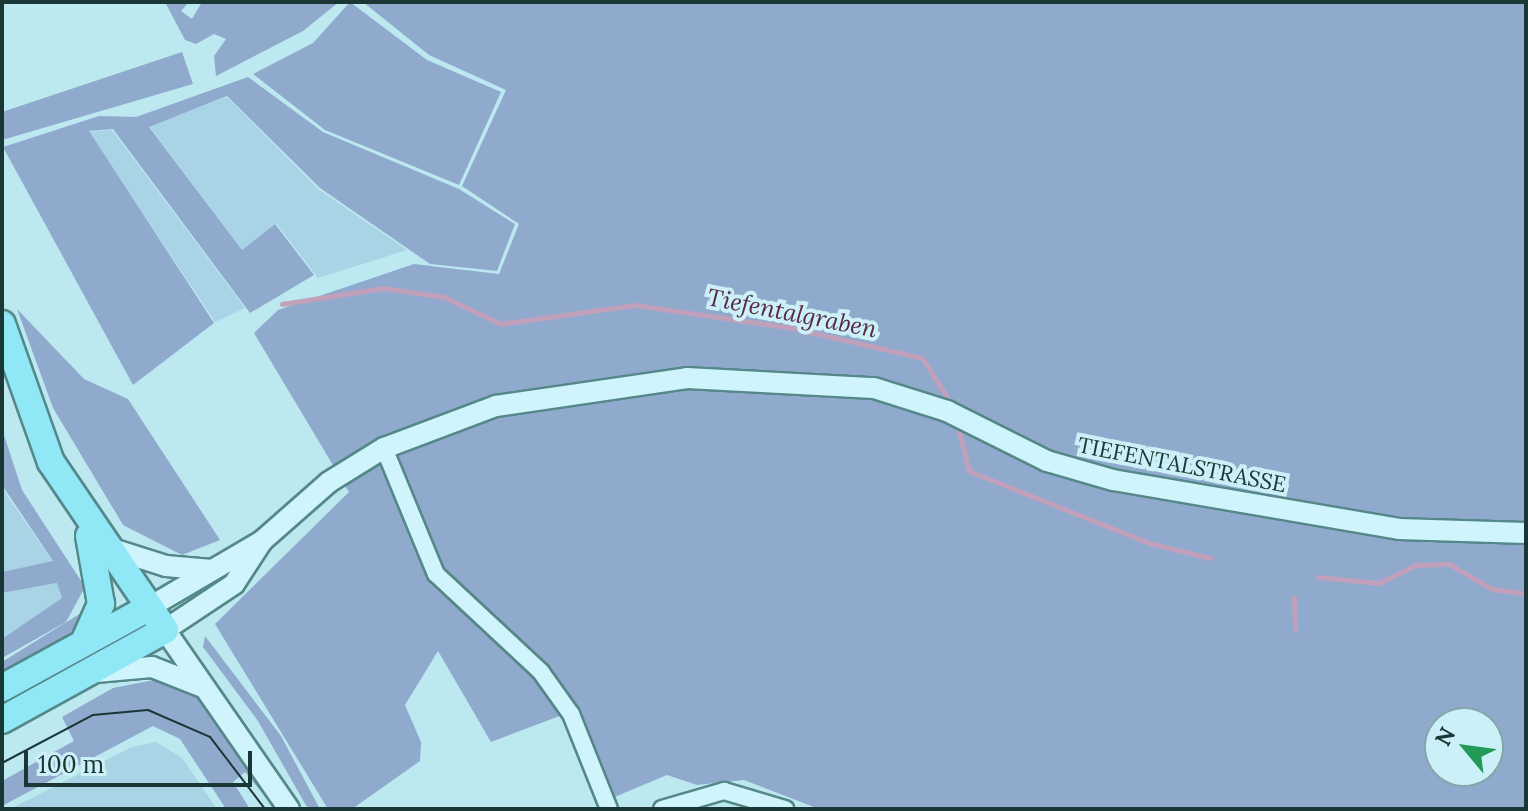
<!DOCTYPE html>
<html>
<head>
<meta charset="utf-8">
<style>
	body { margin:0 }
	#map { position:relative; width:1528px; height:811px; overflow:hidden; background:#bce8f0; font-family:Lora,serif }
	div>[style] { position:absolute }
	.farmland>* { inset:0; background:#a9d4e6 }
	.green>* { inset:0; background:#90aace }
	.stream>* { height:5px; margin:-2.5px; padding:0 2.5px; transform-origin:2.5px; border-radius:2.5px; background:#c1a0bb }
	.roads { filter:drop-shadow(2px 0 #588) drop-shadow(-2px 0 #588) drop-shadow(0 2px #588) drop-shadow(0 -2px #588) }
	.minor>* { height:16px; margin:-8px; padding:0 8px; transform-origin:8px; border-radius:8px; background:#cff4fb }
	.tertiary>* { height:20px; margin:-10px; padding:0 10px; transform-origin:10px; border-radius:10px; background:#cff4fb }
	.primary>* { height:26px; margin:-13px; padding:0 13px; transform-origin:13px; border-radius:13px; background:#90e8f7 }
	.tram>* { height:2px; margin:-1px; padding:0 1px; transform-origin:1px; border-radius:1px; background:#1a3635 }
	span { translate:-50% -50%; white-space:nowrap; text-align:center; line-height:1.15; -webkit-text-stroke:8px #ccf0f7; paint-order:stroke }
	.street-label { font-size:22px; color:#1a3635 }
	.water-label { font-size:24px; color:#572945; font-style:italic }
	.frame { position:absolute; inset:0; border:4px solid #1a3635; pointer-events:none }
	.north { position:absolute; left:1424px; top:707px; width:80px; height:80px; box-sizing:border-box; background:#ccf0f7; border:2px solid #85a6a9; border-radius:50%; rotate:299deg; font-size:22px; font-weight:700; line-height:32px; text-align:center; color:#1a3635 }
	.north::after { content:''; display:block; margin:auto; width:28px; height:36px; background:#229a58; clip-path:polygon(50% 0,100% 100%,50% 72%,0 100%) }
	.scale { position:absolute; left:24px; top:751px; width:228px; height:36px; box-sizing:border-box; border:4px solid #1a3635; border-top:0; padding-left:10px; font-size:24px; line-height:28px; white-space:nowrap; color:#1a3635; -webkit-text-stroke:6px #ccf0f7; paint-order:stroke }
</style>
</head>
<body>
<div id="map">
	<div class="farmland">
		<div style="clip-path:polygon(227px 97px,318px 189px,407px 250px,318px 278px,276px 223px,242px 250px,149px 126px)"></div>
		<div style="clip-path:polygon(112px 130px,245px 308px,215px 322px,89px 132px)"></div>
		<div style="clip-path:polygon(2px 485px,6px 494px,53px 562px,2px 572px)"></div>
		<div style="clip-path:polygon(58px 583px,62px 599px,54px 608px,2px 639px,2px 593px)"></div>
		<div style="clip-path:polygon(156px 742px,182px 758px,217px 809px,10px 809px,132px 747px)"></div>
	</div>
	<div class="green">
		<div style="clip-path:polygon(165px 2px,189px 2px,181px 11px,192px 19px,202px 2px,339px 2px,303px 31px,216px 76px,214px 56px,226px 39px,214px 34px,196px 44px,185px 40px)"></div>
		<div style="clip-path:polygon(350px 2px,427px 60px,501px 92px,459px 185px,325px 130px,253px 74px,313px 43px)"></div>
		<div style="clip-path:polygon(evenodd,363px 2px,1526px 2px,1526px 809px,819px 809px,744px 780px,697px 785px,667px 775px,612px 798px,578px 709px,491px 742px,438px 651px,405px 705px,421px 742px,420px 761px,352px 809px,328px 809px,215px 624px,349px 492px,254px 333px,278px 310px,414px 264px,499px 274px,519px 224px,462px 186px,506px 90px,429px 55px,363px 2px,1440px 723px,1488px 723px,1488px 771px,1440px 771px,1440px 723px)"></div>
		<div style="clip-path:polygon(182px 52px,193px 84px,2px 140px,2px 112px)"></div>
		<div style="clip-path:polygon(248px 77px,323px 132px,459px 189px,515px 224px,497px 271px,430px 264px,320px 188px,227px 96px,149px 127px,242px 250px,275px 224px,314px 275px,250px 313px,113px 129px,89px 131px,214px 323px,133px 385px,3px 147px,99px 116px,136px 117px)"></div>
		<div style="clip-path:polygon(17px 309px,84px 379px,128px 399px,220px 540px,182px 555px,123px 525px,53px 408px)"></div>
		<div style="clip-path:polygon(2px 429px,22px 490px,85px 587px,66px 622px,2px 658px,2px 639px,62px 598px,57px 583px,2px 593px,2px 572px,53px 561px,2px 485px)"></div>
		<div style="clip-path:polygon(86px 610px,68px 640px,2px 671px,2px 662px)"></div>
		<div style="clip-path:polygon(205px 636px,281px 736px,320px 809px,308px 809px,258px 721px,203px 647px)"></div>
		<div style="clip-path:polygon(154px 680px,198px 698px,275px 809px,245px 772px,233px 782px,250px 809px,226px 809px,180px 739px,153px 726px,2px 806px,2px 781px,74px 741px,62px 717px,113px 688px)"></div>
	</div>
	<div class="stream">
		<div style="left:282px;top:304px;width:103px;rotate:-8.9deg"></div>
		<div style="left:384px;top:288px;width:61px;rotate:8.5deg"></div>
		<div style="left:444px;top:297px;width:63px;rotate:25.3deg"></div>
		<div style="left:501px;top:324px;width:135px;rotate:-8.1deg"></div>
		<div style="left:635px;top:305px;width:159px;rotate:8.3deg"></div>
		<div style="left:792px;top:328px;width:133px;rotate:13deg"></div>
		<div style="left:922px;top:358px;width:56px;rotate:57.4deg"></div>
		<div style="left:957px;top:423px;width:49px;rotate:76deg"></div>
		<div style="left:969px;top:471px;width:194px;rotate:21.8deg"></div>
		<div style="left:1149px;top:543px;width:63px;rotate:13.8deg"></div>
		<div style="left:1318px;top:577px;width:61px;rotate:5.6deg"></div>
		<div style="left:1379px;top:583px;width:41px;rotate:-25.9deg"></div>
		<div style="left:1416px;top:565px;width:33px;rotate:-2deg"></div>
		<div style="left:1449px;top:564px;width:50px;rotate:30.2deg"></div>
		<div style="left:1492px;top:589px;width:34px;rotate:8deg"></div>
		<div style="left:1294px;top:597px;width:33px;rotate:88deg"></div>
	</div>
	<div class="roads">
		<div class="minor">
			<div style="left:384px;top:448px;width:136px;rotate:67.6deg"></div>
			<div style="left:436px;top:574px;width:144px;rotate:43deg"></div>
			<div style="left:541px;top:672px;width:52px;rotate:54.5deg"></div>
			<div style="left:571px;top:714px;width:102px;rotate:68.2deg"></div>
			<div style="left:662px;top:809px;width:65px;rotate:-16.2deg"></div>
			<div style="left:724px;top:791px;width:64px;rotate:16.4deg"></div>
		</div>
		<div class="tertiary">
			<div style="left:262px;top:541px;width:51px;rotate:123.1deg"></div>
			<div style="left:234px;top:584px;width:83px;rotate:146.3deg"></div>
			<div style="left:165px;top:630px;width:218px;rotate:55.3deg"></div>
			<div style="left:106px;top:547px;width:63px;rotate:17.6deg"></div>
			<div style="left:166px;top:566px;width:46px;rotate:5deg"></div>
			<div style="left:148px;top:608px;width:132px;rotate:-30.4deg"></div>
			<div style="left:262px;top:541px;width:89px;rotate:-41.4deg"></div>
			<div style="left:329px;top:482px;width:65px;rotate:-31.7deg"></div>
			<div style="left:384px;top:448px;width:120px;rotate:-20.6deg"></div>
			<div style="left:496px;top:406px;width:193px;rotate:-8.3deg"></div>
			<div style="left:687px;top:378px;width:187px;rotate:3.1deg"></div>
			<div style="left:874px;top:388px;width:77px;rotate:17.5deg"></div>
			<div style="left:947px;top:411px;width:112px;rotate:26.6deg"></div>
			<div style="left:1047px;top:461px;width:69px;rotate:16.1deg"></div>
			<div style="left:1113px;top:480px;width:290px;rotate:9.7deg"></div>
			<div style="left:1399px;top:529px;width:127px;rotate:1.8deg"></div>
			<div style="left:96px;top:672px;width:56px;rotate:-5.1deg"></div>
			<div style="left:152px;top:667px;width:55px;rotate:21.4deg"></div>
		</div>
		<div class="primary">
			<div style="left:2px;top:324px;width:146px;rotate:70.5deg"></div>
			<div style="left:51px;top:462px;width:203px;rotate:55.8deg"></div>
			<div style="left:165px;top:630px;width:186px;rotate:151.1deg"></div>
			<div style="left:84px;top:642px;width:42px;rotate:-65.9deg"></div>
			<div style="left:101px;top:604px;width:69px;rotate:-100deg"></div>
			<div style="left:2px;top:688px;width:166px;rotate:-28.7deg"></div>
		</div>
	</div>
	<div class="tram">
		<div style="left:2px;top:763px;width:103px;rotate:-27.8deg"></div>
		<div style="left:93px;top:715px;width:55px;rotate:-5.2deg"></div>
		<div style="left:148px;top:710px;width:68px;rotate:23.5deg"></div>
		<div style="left:210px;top:737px;width:91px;rotate:52.6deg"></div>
	</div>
	<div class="street-label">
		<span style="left:1182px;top:465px;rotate:11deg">TIEFENTALSTRASSE</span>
	</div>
	<div class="water-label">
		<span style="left:792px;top:313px;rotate:11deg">Tiefentalgraben</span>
	</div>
	<div class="frame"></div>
	<div class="north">N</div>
	<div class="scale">100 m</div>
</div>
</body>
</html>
